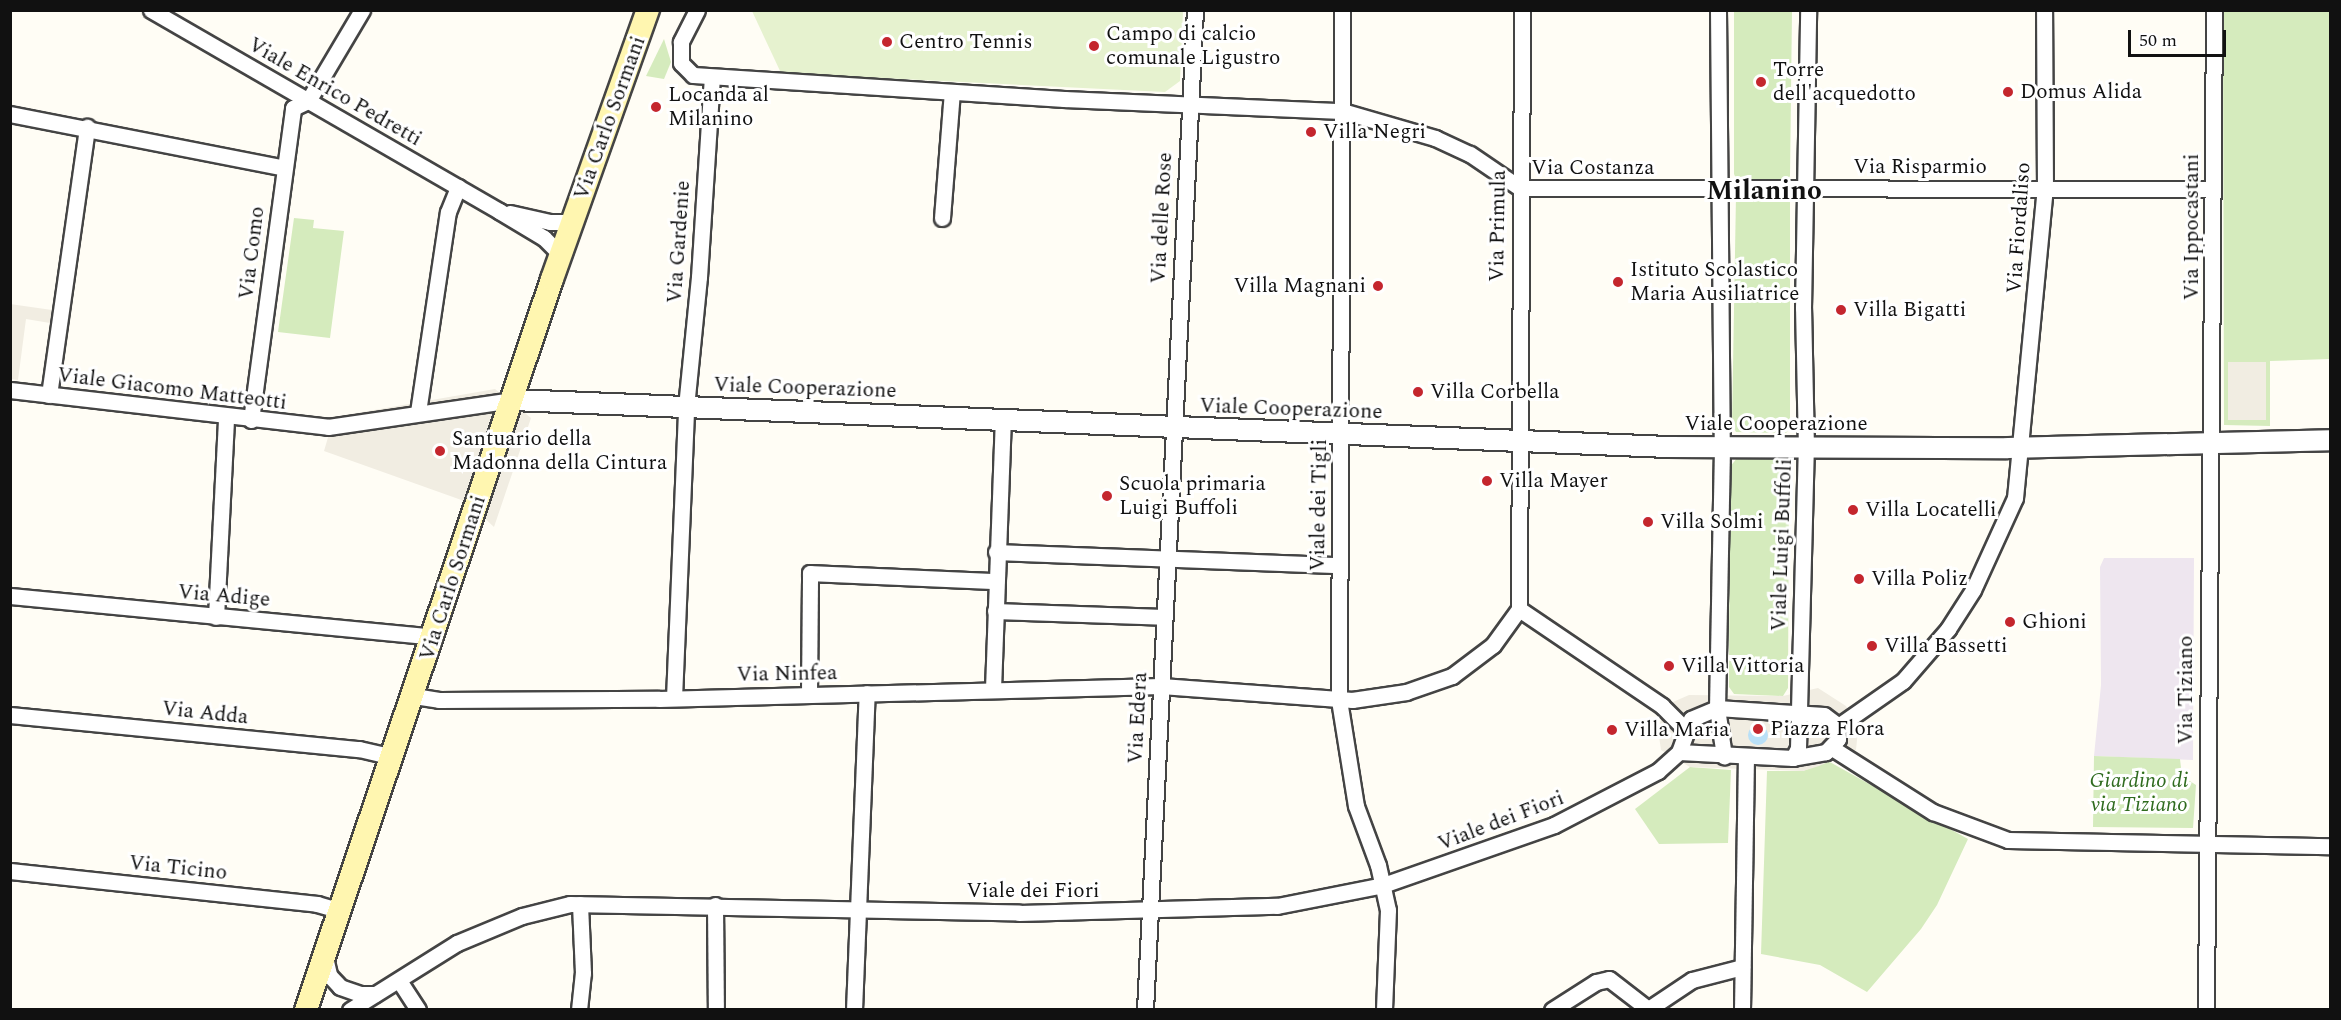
<!DOCTYPE html>
<html>
<head>
<meta charset="utf-8">
<style>
	body { margin:0 }
	#map { position:relative; width:2341px; height:1020px; overflow:hidden; background:#fffdf5; font-family:Spectral,serif }
	div>[style] { position:absolute }
	.industrial>* { inset:0; background:#eee6ef }
	.green>* { inset:0; background:#d5ebbd }
	.pitch>* { inset:0; background:#e6f2cf }
	.plaza>* { inset:0; background:#f1ede2; transform-origin:0 0 }
	.water>* { inset:0; background:#b9e0f7 }
	.round { border-radius:50% }
	.roads { filter:drop-shadow(2px 0 #444) drop-shadow(-2px 0 #444) drop-shadow(0 2px #444) drop-shadow(0 -2px #444) }
	.minor>* { height:15px; margin:-7.5px; padding:0 7.5px; transform-origin:7.5px; border-radius:7.5px; background:#fff }
	.tertiary>* { height:20px; margin:-10px; padding:0 10px; transform-origin:10px; border-radius:10px; background:#fff }
	.secondary>* { height:22px; margin:-11px; padding:0 11px; transform-origin:11px; border-radius:11px; background:#fff6b0 }
	.dots>* { width:16px; height:16px; translate:-50% -50%; box-sizing:border-box; border:3px solid #fff; border-radius:50% }
	span { translate:-50% -50%; white-space:nowrap; text-align:center; line-height:1.15; -webkit-text-stroke:6px #fff; paint-order:stroke }
	.poi-label { font-size:21px; color:#111 }
	.left { translate:0 -50%; text-align:left }
	.right { translate:-100% -50%; text-align:right }
	.street-label { font-size:21px; color:#111 }
	.park-label { font-size:21px; color:#2f6b1f; font-style:italic }
	.district-label { font-size:27px; color:#111; font-weight:700 }
	.frame { position:absolute; inset:0; border:12px solid #111; pointer-events:none }
	.scale { position:absolute; left:2128px; top:30px; width:98px; height:27px; box-sizing:border-box; border:3px solid #111; border-top:0; padding-left:8px; font-size:18px; line-height:21px; white-space:nowrap; color:#111; -webkit-text-stroke:4px #fff; paint-order:stroke }
</style>
</head>
<body>
<div id="map">
	<div class="industrial">
		<div style="clip-path:polygon(2104px 558px,2194px 558px,2193px 760px,2094px 756px,2101px 685px,2100px 567px)"></div>
	</div>
	<div class="green">
		<div style="clip-path:polygon(1734px 11px,1792px 11px,1790px 176px,1787px 181px,1737px 181px,1734px 174px)"></div>
		<div style="clip-path:polygon(2223px 11px,2330px 11px,2330px 359px,2270px 361px,2270px 426px,2224px 425px)"></div>
		<div style="clip-path:polygon(664px 39px,671px 62px,664px 79px,646px 76px)"></div>
		<div style="clip-path:polygon(1736px 195px,1786px 195px,1790px 200px,1790px 428px,1786px 433px,1736px 432px,1732px 425px)"></div>
		<div style="clip-path:polygon(294px 218px,314px 220px,313px 228px,344px 231px,330px 338px,278px 332px)"></div>
		<div style="clip-path:polygon(1737px 458px,1783px 459px,1789px 463px,1788px 688px,1783px 696px,1734px 694px,1729px 687px,1730px 467px)"></div>
		<div style="clip-path:polygon(2094px 756px,2180px 759px,2182px 776px,2196px 785px,2193px 828px,2093px 827px)"></div>
		<div style="clip-path:polygon(1828px 761px,1968px 839px,1937px 905px,1921px 929px,1867px 992px,1820px 965px,1761px 954px,1767px 771px,1803px 771px)"></div>
		<div style="clip-path:polygon(1690px 767px,1731px 770px,1728px 843px,1659px 844px,1635px 809px)"></div>
	</div>
	<div class="pitch">
		<div style="clip-path:polygon(752px 11px,1183px 11px,1180px 81px,1165px 92px,781px 73px)"></div>
	</div>
	<div class="plaza">
		<div style="clip-path:polygon(10px 304px,52px 310px,50px 323px,26px 319px,18px 380px,11px 379px)"></div>
		<div style="left:2228px;top:362px;width:38px;height:58px"></div>
		<div style="clip-path:polygon(495px 389px,531px 418px,494px 527px,467px 502px,324px 451px,334px 417px)"></div>
		<div style="clip-path:polygon(1818px 688px,1846px 706px,1858px 730px,1856px 750px,1819px 766px,1803px 771px,1690px 767px,1661px 750px,1658px 729px,1661px 720px,1673px 702px,1689px 695px,1783px 696px)"></div>
	</div>
	<div class="water">
		<div class="round" style="left:1748px;top:725px;width:20px;height:20px"></div>
	</div>
	<div class="roads">
		<div class="minor">
			<div style="left:151px;top:10px;width:402px;rotate:30deg"></div>
			<div style="left:499px;top:211px;width:52px;rotate:31deg"></div>
			<div style="left:544px;top:238px;width:24px;rotate:45deg"></div>
			<div style="left:697px;top:10px;width:36px;rotate:117deg"></div>
			<div style="left:681px;top:42px;width:21px;rotate:90deg"></div>
			<div style="left:681px;top:63px;width:17px;rotate:45deg"></div>
			<div style="left:693px;top:75px;width:372px;rotate:3.7deg"></div>
			<div style="left:1064px;top:99px;width:278px;rotate:2.5deg"></div>
			<div style="left:1342px;top:111px;width:97px;rotate:16.2deg"></div>
			<div style="left:1435px;top:138px;width:38px;rotate:25deg"></div>
			<div style="left:1470px;top:154px;width:60px;rotate:34.2deg"></div>
			<div style="left:1520px;top:188px;width:693px;rotate:0.08deg"></div>
			<div style="left:1342px;top:10px;width:690px;rotate:90.25deg"></div>
			<div style="left:1339px;top:700px;width:107px;rotate:80.9deg"></div>
			<div style="left:1356px;top:806px;width:63px;rotate:69.6deg"></div>
			<div style="left:1378px;top:865px;width:46px;rotate:77.5deg"></div>
			<div style="left:1388px;top:910px;width:100px;rotate:92.3deg"></div>
			<div style="left:1718px;top:10px;width:438px;rotate:89.5deg"></div>
			<div style="left:1722px;top:448px;width:260px;rotate:91.1deg"></div>
			<div style="left:1717px;top:708px;width:49px;rotate:81.7deg"></div>
			<div style="left:10px;top:114px;width:279px;rotate:11.1deg"></div>
			<div style="left:510px;top:213px;width:41px;rotate:12.7deg"></div>
			<div style="left:550px;top:222px;width:22px"></div>
			<div style="left:942px;top:218px;width:126px;rotate:-85.5deg"></div>
			<div style="left:10px;top:390px;width:320px;rotate:6.6deg"></div>
			<div style="left:328px;top:427px;width:187px;rotate:-8.3deg"></div>
			<div style="left:49px;top:395px;width:271px;rotate:-81.9deg"></div>
			<div style="left:418px;top:412px;width:202px;rotate:-81.5deg"></div>
			<div style="left:448px;top:212px;width:27px;rotate:-68deg"></div>
			<div style="left:251px;top:420px;width:315px;rotate:-82.3deg"></div>
			<div style="left:293px;top:108px;width:17px;rotate:-25deg"></div>
			<div style="left:308px;top:101px;width:106px;rotate:-59.3deg"></div>
			<div style="left:996px;top:552px;width:343px;rotate:2.2deg"></div>
			<div style="left:10px;top:596px;width:426px;rotate:5.5deg"></div>
			<div style="left:1519px;top:609px;width:173px;rotate:34.1deg"></div>
			<div style="left:1662px;top:706px;width:33px;rotate:45deg"></div>
			<div style="left:995px;top:611px;width:168px;rotate:2deg"></div>
			<div style="left:216px;top:617px;width:199px;rotate:-87.1deg"></div>
			<div style="left:993px;top:689px;width:268px;rotate:-87.9deg"></div>
			<div style="left:809px;top:694px;width:121px;rotate:-89.5deg"></div>
			<div style="left:810px;top:573px;width:186px;rotate:2.5deg"></div>
			<div style="left:414px;top:696px;width:25px;rotate:9deg"></div>
			<div style="left:439px;top:700px;width:220px;rotate:-0.3deg"></div>
			<div style="left:659px;top:699px;width:502px;rotate:-1.48deg"></div>
			<div style="left:1161px;top:686px;width:192px;rotate:4.2deg"></div>
			<div style="left:1352px;top:700px;width:55px;rotate:-8.4deg"></div>
			<div style="left:1406px;top:692px;width:49px;rotate:-19.2deg"></div>
			<div style="left:1452px;top:676px;width:51px;rotate:-37.1deg"></div>
			<div style="left:1493px;top:645px;width:44px;rotate:-54.2deg"></div>
			<div style="left:1519px;top:609px;width:599px;rotate:-89.71deg"></div>
			<div style="left:674px;top:698px;width:291px;rotate:-87.6deg"></div>
			<div style="left:686px;top:407px;width:131px;rotate:-84.3deg"></div>
			<div style="left:699px;top:277px;width:199px;rotate:-86.3deg"></div>
			<div style="left:1717px;top:708px;width:107px;rotate:3.7deg"></div>
			<div style="left:1824px;top:715px;width:15px;rotate:37deg"></div>
			<div style="left:1836px;top:724px;width:15px;rotate:82deg"></div>
			<div style="left:1838px;top:739px;width:18px;rotate:133deg"></div>
			<div style="left:1826px;top:752px;width:34px;rotate:170deg"></div>
			<div style="left:1793px;top:758px;width:114px;rotate:-177deg"></div>
			<div style="left:1679px;top:752px;width:35px;rotate:-70deg"></div>
			<div style="left:1691px;top:719px;width:28px;rotate:-23deg"></div>
			<div style="left:10px;top:715px;width:351px;rotate:5.6deg"></div>
			<div style="left:359px;top:749px;width:36px;rotate:13deg"></div>
			<div style="left:1837px;top:727px;width:80px;rotate:-34.9deg"></div>
			<div style="left:1903px;top:681px;width:69px;rotate:-49.1deg"></div>
			<div style="left:1948px;top:629px;width:46px;rotate:-57.3deg"></div>
			<div style="left:1973px;top:590px;width:101px;rotate:-65.5deg"></div>
			<div style="left:2015px;top:498px;width:310px;rotate:-84.5deg"></div>
			<div style="left:2045px;top:189px;width:179px;rotate:-90.3deg"></div>
			<div style="left:1832px;top:748px;width:120px;rotate:32.4deg"></div>
			<div style="left:1933px;top:812px;width:80px;rotate:20.5deg"></div>
			<div style="left:2008px;top:840px;width:322px;rotate:1.1deg"></div>
			<div style="left:1793px;top:758px;width:11px;rotate:-63deg"></div>
			<div style="left:1798px;top:748px;width:299px;rotate:-88.5deg"></div>
			<div style="left:1806px;top:449px;width:141px;rotate:-91.2deg"></div>
			<div style="left:1803px;top:308px;width:298px;rotate:-89deg"></div>
			<div style="left:10px;top:871px;width:309px;rotate:6.1deg"></div>
			<div style="left:317px;top:904px;width:25px;rotate:16deg"></div>
			<div style="left:715px;top:905px;width:105px;rotate:89.5deg"></div>
			<div style="left:325px;top:957px;width:18px;rotate:77deg"></div>
			<div style="left:329px;top:975px;width:16px;rotate:47deg"></div>
			<div style="left:340px;top:987px;width:21px;rotate:19deg"></div>
			<div style="left:360px;top:994px;width:15px"></div>
			<div style="left:400px;top:982px;width:33px;rotate:57deg"></div>
			<div style="left:350px;top:1010px;width:126px;rotate:-32.1deg"></div>
			<div style="left:457px;top:943px;width:70px;rotate:-22.6deg"></div>
			<div style="left:522px;top:916px;width:49px;rotate:-14deg"></div>
			<div style="left:570px;top:904px;width:449px;rotate:1.1deg"></div>
			<div style="left:1019px;top:913px;width:258px;rotate:-1.6deg"></div>
			<div style="left:1277px;top:906px;width:108px;rotate:-11.2deg"></div>
			<div style="left:1383px;top:885px;width:181px;rotate:-19.3deg"></div>
			<div style="left:1554px;top:825px;width:117px;rotate:-27.4deg"></div>
			<div style="left:1658px;top:771px;width:28px;rotate:-42deg"></div>
			<div style="left:579px;top:1010px;width:37px;rotate:-84deg"></div>
			<div style="left:583px;top:973px;width:69px;rotate:-92.5deg"></div>
			<div style="left:854px;top:1010px;width:317px;rotate:-87.7deg"></div>
			<div style="left:1145px;top:1010px;width:1001px;rotate:-87.14deg"></div>
			<div style="left:1552px;top:1010px;width:52px;rotate:-32.5deg"></div>
			<div style="left:1596px;top:982px;width:13px;rotate:-13deg"></div>
			<div style="left:1609px;top:979px;width:49px;rotate:37.6deg"></div>
			<div style="left:1647px;top:1010px;width:54px;rotate:-33.7deg"></div>
			<div style="left:1692px;top:980px;width:52px;rotate:-14.6deg"></div>
			<div style="left:1742px;top:1010px;width:252px;rotate:-89.1deg"></div>
			<div style="left:2206px;top:1010px;width:1000px;rotate:-89.54deg"></div>
		</div>
		<div class="tertiary">
			<div style="left:513px;top:400px;width:1155px;rotate:2.33deg"></div>
			<div style="left:1667px;top:447px;width:341px;rotate:0.2deg"></div>
			<div style="left:2008px;top:448px;width:322px;rotate:-1.4deg"></div>
		</div>
		<div class="secondary">
			<div style="left:306px;top:1010px;width:771px;rotate:-71.4deg"></div>
			<div style="left:552px;top:279px;width:286px;rotate:-70.4deg"></div>
		</div>
	</div>
	<div class="dots">
		<div style="left:887px;top:42px;background:#c4262e"></div>
		<div style="left:1094px;top:46px;background:#c4262e"></div>
		<div style="left:1761px;top:82px;background:#c4262e"></div>
		<div style="left:2008px;top:92px;background:#c4262e"></div>
		<div style="left:656px;top:107px;background:#c4262e"></div>
		<div style="left:1311px;top:132px;background:#c4262e"></div>
		<div style="left:1618px;top:282px;background:#c4262e"></div>
		<div style="left:1378px;top:286px;background:#c4262e"></div>
		<div style="left:1841px;top:310px;background:#c4262e"></div>
		<div style="left:1418px;top:392px;background:#c4262e"></div>
		<div style="left:440px;top:451px;background:#c4262e"></div>
		<div style="left:1487px;top:481px;background:#c4262e"></div>
		<div style="left:1107px;top:496px;background:#c4262e"></div>
		<div style="left:1853px;top:510px;background:#c4262e"></div>
		<div style="left:1648px;top:522px;background:#c4262e"></div>
		<div style="left:1859px;top:579px;background:#c4262e"></div>
		<div style="left:2010px;top:622px;background:#c4262e"></div>
		<div style="left:1872px;top:646px;background:#c4262e"></div>
		<div style="left:1669px;top:666px;background:#c4262e"></div>
		<div style="left:1758px;top:729px;background:#c4262e"></div>
		<div style="left:1612px;top:730px;background:#c4262e"></div>
	</div>
	<div class="poi-label">
		<span class="left" style="left:1106px;top:46px">Campo di calcio<br>comunale Ligustro</span>
		<span class="left" style="left:899px;top:42px">Centro Tennis</span>
		<span class="left" style="left:1773px;top:82px">Torre<br>dell'acquedotto</span>
		<span class="left" style="left:2020px;top:92px">Domus Alida</span>
		<span class="left" style="left:668px;top:107px">Locanda al<br>Milanino</span>
		<span class="left" style="left:1323px;top:132px">Villa Negri</span>
		<span class="left" style="left:1630px;top:282px">Istituto Scolastico<br>Maria Ausiliatrice</span>
		<span class="right" style="left:1366px;top:286px">Villa Magnani</span>
		<span class="left" style="left:1853px;top:310px">Villa Bigatti</span>
		<span class="left" style="left:1430px;top:392px">Villa Corbella</span>
		<span class="left" style="left:452px;top:451px">Santuario della<br>Madonna della Cintura</span>
		<span class="left" style="left:1499px;top:481px">Villa Mayer</span>
		<span class="left" style="left:1119px;top:496px">Scuola primaria<br>Luigi Buffoli</span>
		<span class="left" style="left:1865px;top:510px">Villa Locatelli</span>
		<span class="left" style="left:1660px;top:522px">Villa Solmi</span>
		<span class="left" style="left:1871px;top:579px">Villa Poliz</span>
		<span class="left" style="left:2022px;top:622px">Ghioni</span>
		<span class="left" style="left:1884px;top:646px">Villa Bassetti</span>
		<span class="left" style="left:1681px;top:666px">Villa Vittoria</span>
		<span class="left" style="left:1770px;top:729px">Piazza Flora</span>
		<span class="left" style="left:1624px;top:730px">Villa Maria</span>
	</div>
	<div class="street-label">
		<span style="left:335px;top:92px;rotate:30deg">Viale Enrico Pedretti</span>
		<span style="left:610px;top:118px;rotate:-70deg">Via Carlo Sormani</span>
		<span style="left:1920px;top:167px">Via Risparmio</span>
		<span style="left:1593px;top:168px">Via Costanza</span>
		<span style="left:1162px;top:218px;rotate:-87deg">Via delle Rose</span>
		<span style="left:1498px;top:226px;rotate:-89deg">Via Primula</span>
		<span style="left:2192px;top:227px;rotate:-90deg">Via Ippocastani</span>
		<span style="left:2019px;top:228px;rotate:-86deg">Via Fiordaliso</span>
		<span style="left:679px;top:242px;rotate:-86deg">Via Gardenie</span>
		<span style="left:252px;top:253px;rotate:-83deg">Via Como</span>
		<span style="left:805px;top:388px;rotate:2deg">Viale Cooperazione</span>
		<span style="left:172px;top:389px;rotate:7deg">Viale Giacomo Matteotti</span>
		<span style="left:1291px;top:409px;rotate:2deg">Viale Cooperazione</span>
		<span style="left:1776px;top:424px">Viale Cooperazione</span>
		<span style="left:1319px;top:505px;rotate:-89deg">Viale dei Tigli</span>
		<span style="left:1782px;top:545px;rotate:-88deg">Viale Luigi Buffoli</span>
		<span style="left:453px;top:578px;rotate:-72deg">Via Carlo Sormani</span>
		<span style="left:224px;top:596px;rotate:5deg">Via Adige</span>
		<span style="left:787px;top:674px;rotate:-1deg">Via Ninfea</span>
		<span style="left:2186px;top:690px;rotate:-90deg">Via Tiziano</span>
		<span style="left:205px;top:713px;rotate:6deg">Via Adda</span>
		<span style="left:1138px;top:718px;rotate:-87deg">Via Edera</span>
		<span style="left:1501px;top:821px;rotate:-21deg">Viale dei Fiori</span>
		<span style="left:178px;top:868px;rotate:6deg">Via Ticino</span>
		<span style="left:1033px;top:891px">Viale dei Fiori</span>
	</div>
	<div class="park-label">
		<span style="left:2139px;top:793px">Giardino di<br>via Tiziano</span>
	</div>
	<div class="district-label">
		<span style="left:1764px;top:192px">Milanino</span>
	</div>
	<div class="frame"></div>
	<div class="scale">50 m</div>
</div>
</body>
</html>
